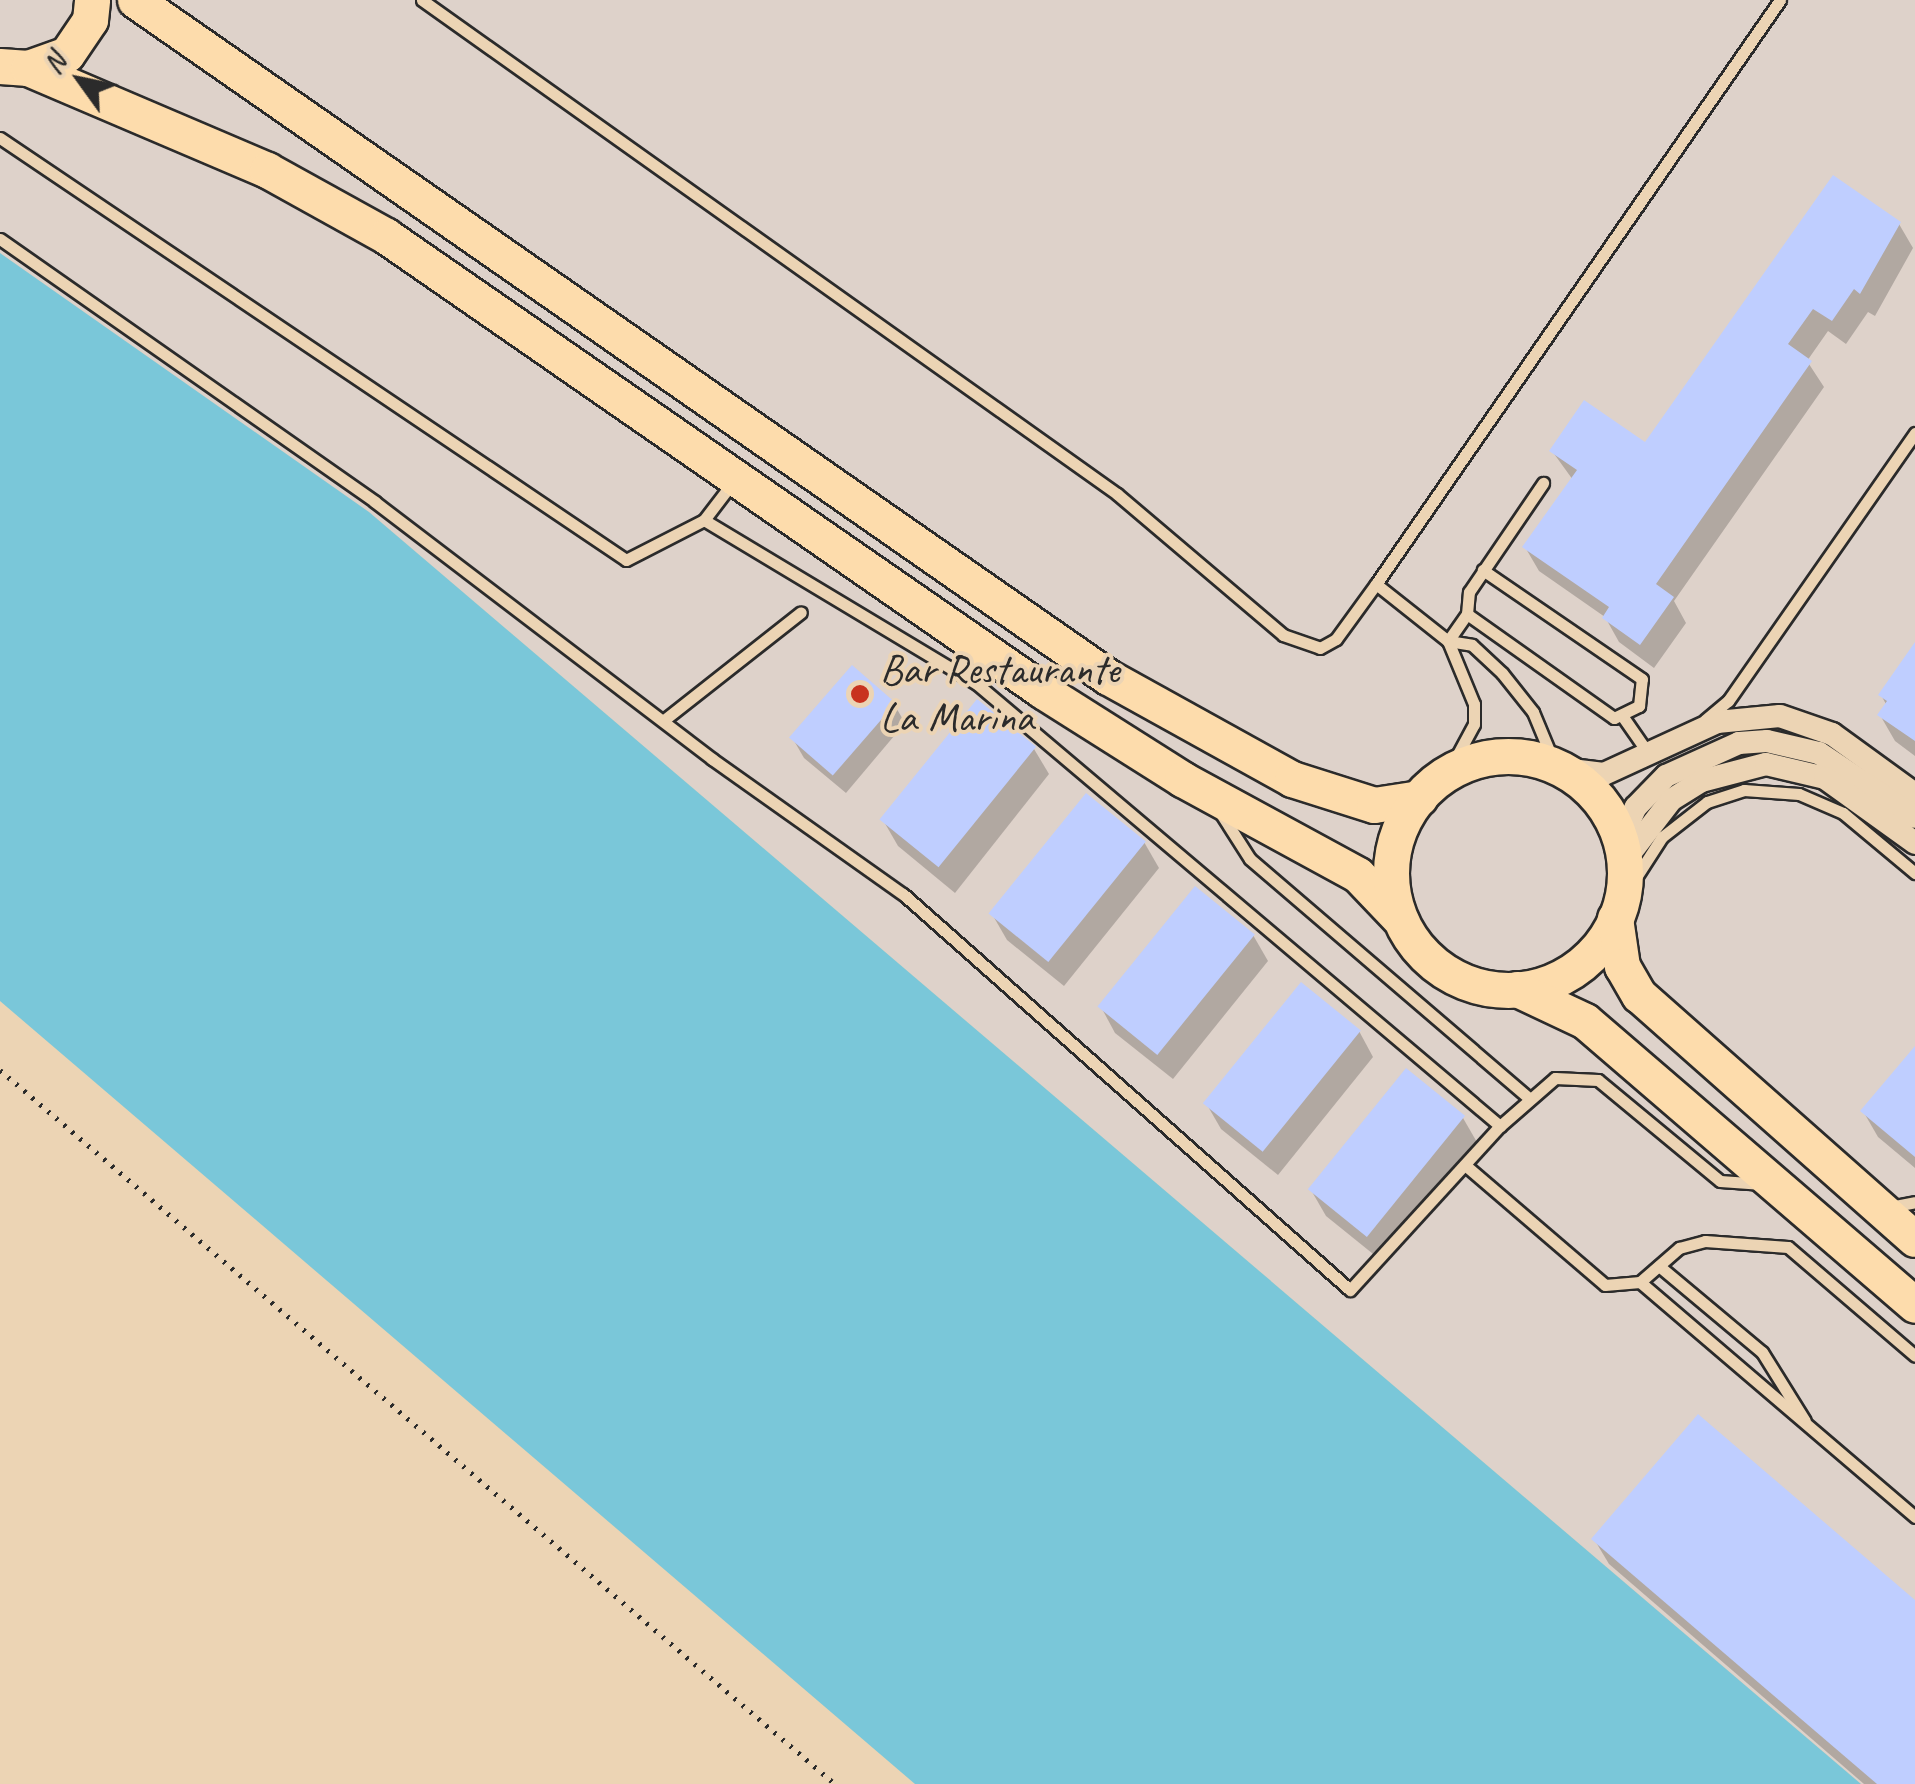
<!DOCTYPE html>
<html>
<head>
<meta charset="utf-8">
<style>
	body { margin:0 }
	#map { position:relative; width:1915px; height:1784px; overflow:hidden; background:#ecd4b4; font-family:Caveat,sans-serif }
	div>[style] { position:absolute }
	.built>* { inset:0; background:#ded2ca }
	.water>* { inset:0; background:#7ac7d9 }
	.shadow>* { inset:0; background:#0003 }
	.building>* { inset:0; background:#bfceff; transform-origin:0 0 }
	.path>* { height:5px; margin-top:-2.5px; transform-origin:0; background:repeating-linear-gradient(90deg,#2b2b2b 0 2.5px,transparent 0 10.5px) }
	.roads { filter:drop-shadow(2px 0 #2b2b2b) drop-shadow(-2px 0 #2b2b2b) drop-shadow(0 2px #2b2b2b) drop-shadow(0 -2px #2b2b2b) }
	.lane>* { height:11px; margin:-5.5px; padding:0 5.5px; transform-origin:5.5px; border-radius:5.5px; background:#ecd4b4 }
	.street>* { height:22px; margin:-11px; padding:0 11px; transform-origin:11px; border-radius:11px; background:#ecd4b4 }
	.primary>* { height:35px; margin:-17.5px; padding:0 17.5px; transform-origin:17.5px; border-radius:17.5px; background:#fddcac }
	.primary>.ring { margin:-17.5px; padding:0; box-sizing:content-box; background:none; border:35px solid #fddcac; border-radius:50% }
	.dots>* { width:28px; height:28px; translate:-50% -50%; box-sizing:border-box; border:5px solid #ecd4b4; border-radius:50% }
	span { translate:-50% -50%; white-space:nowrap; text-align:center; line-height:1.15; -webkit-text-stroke:8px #ecd4b4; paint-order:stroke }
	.poi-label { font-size:42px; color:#2b2b2b }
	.left { translate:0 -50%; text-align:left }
	.north { position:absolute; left:30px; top:30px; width:100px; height:100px; -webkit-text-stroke:8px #ecd4b4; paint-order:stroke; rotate:303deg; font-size:28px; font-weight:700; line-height:40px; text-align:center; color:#2b2b2b }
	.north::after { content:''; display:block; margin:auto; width:35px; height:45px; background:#2b2b2b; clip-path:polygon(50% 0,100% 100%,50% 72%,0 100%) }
</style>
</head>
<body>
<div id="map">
	<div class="built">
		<div style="clip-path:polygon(0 0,1915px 0,1915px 1784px,1861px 1784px,369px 512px,0 253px)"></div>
	</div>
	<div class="water">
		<div style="clip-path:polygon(0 253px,369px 512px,1861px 1784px,915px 1784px,0 1001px)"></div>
	</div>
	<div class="shadow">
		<div style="clip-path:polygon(1899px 224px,1913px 248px,1875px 316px,1868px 312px,1846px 344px,1828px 331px,1807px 361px,1824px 387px,1674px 601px,1686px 623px,1654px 668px,1619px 642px,1605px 617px,1539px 571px,1525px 547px,1573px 480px,1552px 451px,1646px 446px)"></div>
		<div style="clip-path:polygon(1915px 646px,1915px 756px,1895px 741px,1880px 715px,1887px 706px,1881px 695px)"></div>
		<div style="clip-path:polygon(894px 704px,905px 723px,846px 793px,804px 758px,793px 739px)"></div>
		<div style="clip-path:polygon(1034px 749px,1049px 774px,955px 893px,898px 846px,883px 820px)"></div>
		<div style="clip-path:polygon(1144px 842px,1159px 868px,1064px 986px,1007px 940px,992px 914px)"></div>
		<div style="clip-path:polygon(1253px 935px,1268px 961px,1173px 1079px,1115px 1033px,1101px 1007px)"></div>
		<div style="clip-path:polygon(1359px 1031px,1373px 1057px,1278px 1175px,1221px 1129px,1206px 1103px)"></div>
		<div style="clip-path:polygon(1915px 1049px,1915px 1168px,1878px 1137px,1863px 1111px)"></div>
		<div style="clip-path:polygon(1406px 1072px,1463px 1118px,1478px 1144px,1383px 1262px,1326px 1216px,1311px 1190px)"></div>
		<div style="clip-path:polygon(1594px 1539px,1915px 1603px,1915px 1784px,1864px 1784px,1609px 1564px)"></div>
	</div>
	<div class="building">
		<div style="clip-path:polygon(1833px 175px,1901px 222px,1860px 294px,1854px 289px,1832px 321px,1813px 309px,1788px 344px,1812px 361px,1656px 584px,1674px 597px,1640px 645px,1602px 618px,1609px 607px,1522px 547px,1577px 470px,1549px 451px,1584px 400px,1645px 442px)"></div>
		<div style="clip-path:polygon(1915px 642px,1915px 741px,1877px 715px,1887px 701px,1878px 695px)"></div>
		<div style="left:852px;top:665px;width:58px;height:96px;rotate:41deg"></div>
		<div style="left:977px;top:699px;width:76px;height:155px;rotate:39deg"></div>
		<div style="left:1086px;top:793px;width:77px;height:155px;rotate:39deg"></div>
		<div style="left:1195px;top:886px;width:77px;height:155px;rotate:39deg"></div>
		<div style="left:1301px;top:982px;width:77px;height:156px;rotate:39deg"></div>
		<div style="clip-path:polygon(1915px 1046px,1915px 1157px,1860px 1111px)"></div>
		<div style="left:1406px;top:1068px;width:76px;height:156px;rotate:39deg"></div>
		<div style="clip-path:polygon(1698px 1414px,1915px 1600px,1915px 1784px,1877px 1784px,1591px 1539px)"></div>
	</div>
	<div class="path">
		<div style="left:0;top:1070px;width:1099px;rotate:40.53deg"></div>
	</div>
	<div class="roads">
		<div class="lane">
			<div style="left:422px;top:0;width:853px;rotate:35.4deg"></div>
			<div style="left:1117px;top:494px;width:218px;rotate:40.3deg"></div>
			<div style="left:1283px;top:635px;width:39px;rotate:19deg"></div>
			<div style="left:1320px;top:648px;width:18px;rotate:-29deg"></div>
			<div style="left:1336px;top:639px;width:68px;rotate:-54deg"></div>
			<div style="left:1376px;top:584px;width:710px;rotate:-55.33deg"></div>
			<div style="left:0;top:138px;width:755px;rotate:33.98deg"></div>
			<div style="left:626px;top:560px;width:88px;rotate:-27.1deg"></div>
			<div style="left:0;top:239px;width:458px;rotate:35deg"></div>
			<div style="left:375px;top:502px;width:424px;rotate:37.3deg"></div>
			<div style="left:712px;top:759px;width:234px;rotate:35.3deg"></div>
			<div style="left:903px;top:894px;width:597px;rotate:41.54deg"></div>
			<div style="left:1350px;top:1290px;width:222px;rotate:-47.6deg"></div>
			<div style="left:1500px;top:1126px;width:73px;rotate:-41.1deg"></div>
			<div style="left:1555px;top:1078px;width:43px;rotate:2.7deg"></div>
			<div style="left:1598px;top:1080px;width:158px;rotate:39.6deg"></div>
			<div style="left:1720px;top:1181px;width:39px;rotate:4deg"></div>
			<div style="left:733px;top:482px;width:48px;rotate:127.3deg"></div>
			<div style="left:704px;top:520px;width:318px;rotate:31deg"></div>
			<div style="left:977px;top:684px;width:685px;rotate:40.2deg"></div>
			<div style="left:1376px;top:584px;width:92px;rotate:38.4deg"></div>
			<div style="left:1448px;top:641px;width:24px;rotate:9deg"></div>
			<div style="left:1472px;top:645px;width:41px;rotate:43deg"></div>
			<div style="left:1502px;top:673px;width:50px;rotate:51.5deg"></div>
			<div style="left:1533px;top:712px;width:57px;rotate:67.5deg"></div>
			<div style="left:1467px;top:614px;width:180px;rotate:35.3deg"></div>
			<div style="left:1614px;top:718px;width:28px;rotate:-26deg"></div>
			<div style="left:1639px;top:706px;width:27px;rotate:-84deg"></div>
			<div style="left:1642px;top:679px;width:193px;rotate:-145.6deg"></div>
			<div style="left:1448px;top:641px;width:33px;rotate:-55deg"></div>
			<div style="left:1467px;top:614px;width:22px;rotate:-85deg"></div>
			<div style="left:1469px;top:592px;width:132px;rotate:-55.8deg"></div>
			<div style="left:1623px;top:717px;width:44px;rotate:55.2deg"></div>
			<div style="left:664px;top:720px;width:174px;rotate:-38.2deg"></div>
			<div style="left:1705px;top:720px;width:30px;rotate:-40deg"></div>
			<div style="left:1728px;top:701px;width:327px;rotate:-55.1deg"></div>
			<div style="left:1446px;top:776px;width:59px;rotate:-61.7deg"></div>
			<div style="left:1474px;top:724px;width:20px;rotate:-90deg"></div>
			<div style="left:1474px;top:704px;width:68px;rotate:-112.4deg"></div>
			<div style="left:1218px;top:809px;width:59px;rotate:57.4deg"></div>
			<div style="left:1250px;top:859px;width:367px;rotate:40.6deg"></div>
			<div style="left:1622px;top:899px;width:74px;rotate:-57.2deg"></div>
			<div style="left:1662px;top:837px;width:57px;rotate:-37.9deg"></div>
			<div style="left:1707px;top:802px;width:39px;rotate:-18deg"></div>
			<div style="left:1744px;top:790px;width:55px;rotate:4.2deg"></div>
			<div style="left:1799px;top:794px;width:48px;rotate:23.4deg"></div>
			<div style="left:1843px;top:813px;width:94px;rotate:39.8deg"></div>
			<div style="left:1465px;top:1165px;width:184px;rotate:40.6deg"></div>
			<div style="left:1605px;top:1285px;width:35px;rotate:-5deg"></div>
			<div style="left:1640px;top:1282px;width:52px;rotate:-41.1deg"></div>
			<div style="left:1679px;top:1248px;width:27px;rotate:-15deg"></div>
			<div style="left:1705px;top:1241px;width:83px;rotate:4.1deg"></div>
			<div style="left:1788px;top:1247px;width:167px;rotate:40.6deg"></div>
			<div style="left:1890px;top:1207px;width:25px;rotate:-11deg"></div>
			<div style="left:1659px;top:1266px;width:134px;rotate:39.9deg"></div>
			<div style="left:1762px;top:1352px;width:81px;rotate:58.1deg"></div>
			<div style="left:1640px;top:1282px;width:362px;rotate:40.5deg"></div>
		</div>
		<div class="street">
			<div style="left:1563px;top:769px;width:41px;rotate:7deg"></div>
			<div style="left:1604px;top:774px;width:124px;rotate:-24.7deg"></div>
			<div style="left:1717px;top:722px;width:63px;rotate:-5.4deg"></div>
			<div style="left:1780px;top:716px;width:55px;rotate:19.1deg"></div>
			<div style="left:1832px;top:734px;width:102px;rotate:35.9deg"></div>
			<div style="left:1621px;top:840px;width:36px;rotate:-66deg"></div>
			<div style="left:1636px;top:807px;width:43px;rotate:-45.9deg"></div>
			<div style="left:1666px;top:776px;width:80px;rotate:-24.3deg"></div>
			<div style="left:1739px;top:743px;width:28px;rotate:-4deg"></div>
			<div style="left:1767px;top:741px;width:53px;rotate:13deg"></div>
			<div style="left:1819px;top:753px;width:115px;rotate:33.7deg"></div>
			<div style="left:1625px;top:860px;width:76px;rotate:-52.5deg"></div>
			<div style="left:1671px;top:800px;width:36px;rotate:-32deg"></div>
			<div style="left:1701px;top:781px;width:67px;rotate:-14.7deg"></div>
			<div style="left:1766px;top:764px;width:61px;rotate:13.3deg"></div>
			<div style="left:1825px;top:778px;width:111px;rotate:35.8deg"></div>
		</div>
		<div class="primary">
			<div style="left:135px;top:0;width:1185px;rotate:34.83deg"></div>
			<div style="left:1108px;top:677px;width:210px;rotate:29deg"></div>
			<div style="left:1292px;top:779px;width:86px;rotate:17.6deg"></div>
			<div style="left:1374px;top:805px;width:46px;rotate:-8.8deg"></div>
			<div style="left:0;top:66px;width:28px;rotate:4deg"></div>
			<div style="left:28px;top:68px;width:41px;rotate:-19.7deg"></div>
			<div style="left:67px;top:54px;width:41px;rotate:-55.9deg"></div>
			<div style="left:90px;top:20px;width:20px;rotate:-84deg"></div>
			<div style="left:28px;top:68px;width:260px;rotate:23.1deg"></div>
			<div style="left:267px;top:170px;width:136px;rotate:29deg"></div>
			<div style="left:386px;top:236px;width:799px;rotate:34.7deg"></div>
			<div style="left:1043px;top:691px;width:165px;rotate:32.3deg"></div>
			<div style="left:1182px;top:779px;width:200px;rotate:28.6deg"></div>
			<div style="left:1358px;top:875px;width:58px;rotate:46.4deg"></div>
			<div class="ring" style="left:1391px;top:756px;width:199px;height:199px"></div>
			<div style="left:1615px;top:918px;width:49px;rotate:81.7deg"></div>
			<div style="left:1622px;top:966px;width:34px;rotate:60deg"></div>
			<div style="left:1639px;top:995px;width:368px;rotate:41.5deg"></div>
			<div style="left:1517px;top:989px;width:75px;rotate:25.2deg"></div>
			<div style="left:1585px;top:1021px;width:435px;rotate:40.7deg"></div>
		</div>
	</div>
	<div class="dots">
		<div style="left:860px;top:694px;background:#c8321e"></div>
	</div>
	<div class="poi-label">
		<span class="left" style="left:880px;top:694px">Bar Restaurante<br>La Marina</span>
	</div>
	<div class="north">N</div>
</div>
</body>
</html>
